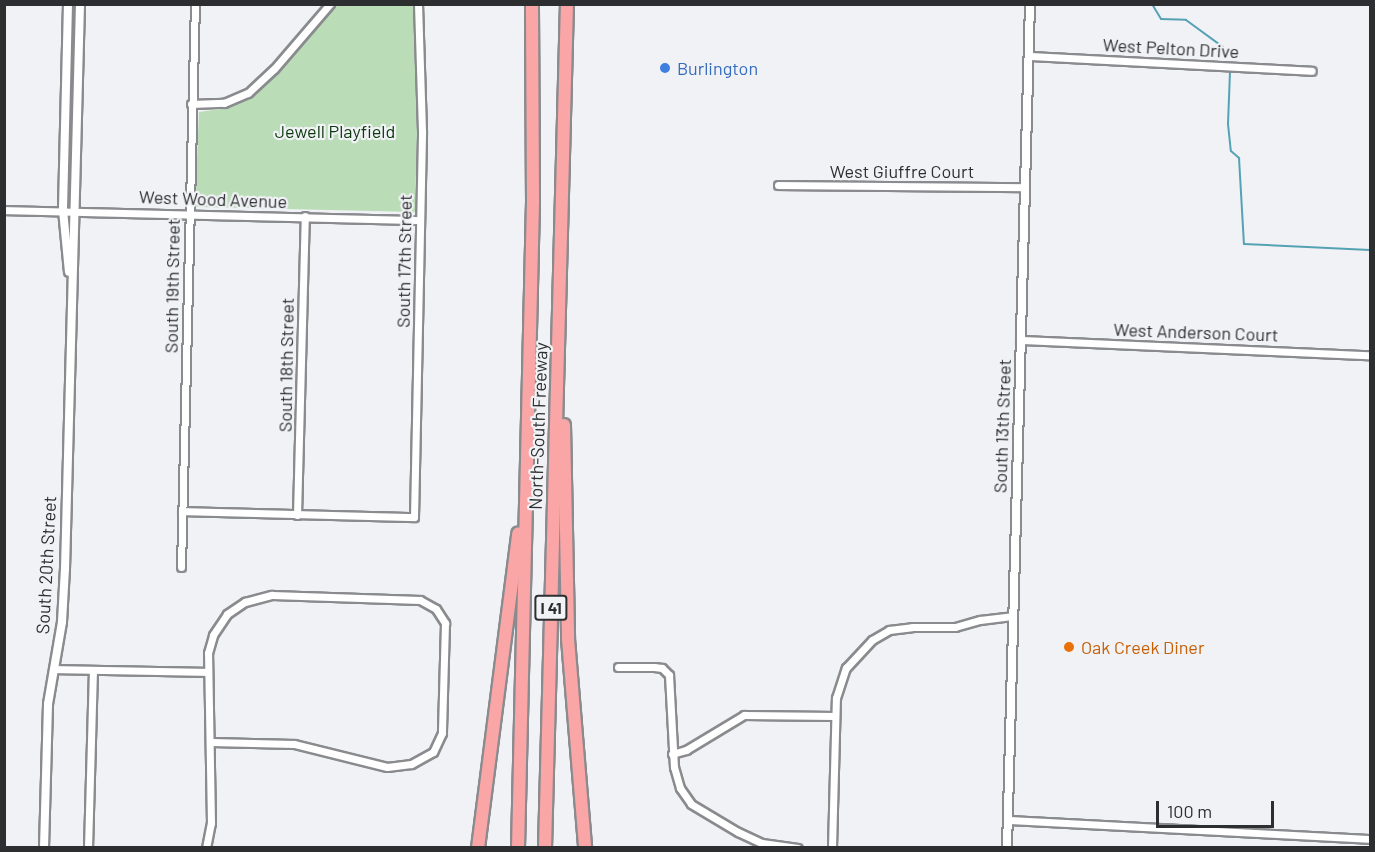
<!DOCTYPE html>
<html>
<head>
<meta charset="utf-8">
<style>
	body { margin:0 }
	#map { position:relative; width:1375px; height:852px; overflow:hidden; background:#f1f2f6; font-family:Barlow,sans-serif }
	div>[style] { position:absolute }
	.green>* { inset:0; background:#badcb7 }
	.stream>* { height:2px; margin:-1px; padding:0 1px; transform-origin:1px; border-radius:1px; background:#56a2b5 }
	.roads { filter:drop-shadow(2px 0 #8a8b8e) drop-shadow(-2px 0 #8a8b8e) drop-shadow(0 2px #8a8b8e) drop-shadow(0 -2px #8a8b8e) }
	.minor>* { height:7px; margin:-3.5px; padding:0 3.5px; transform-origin:3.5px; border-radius:3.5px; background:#fff }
	.tertiary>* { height:8px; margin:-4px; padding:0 4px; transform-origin:4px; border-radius:4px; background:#fff }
	.motorway>* { height:12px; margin:-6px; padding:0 6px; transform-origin:6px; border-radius:6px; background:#faa6a7 }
	.dots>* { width:16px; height:16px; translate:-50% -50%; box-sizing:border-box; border:3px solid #f1f2f6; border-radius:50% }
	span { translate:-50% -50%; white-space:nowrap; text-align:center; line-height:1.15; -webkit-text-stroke:4.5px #f1f2f6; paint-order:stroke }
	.shield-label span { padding:2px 4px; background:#f1f2f6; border:2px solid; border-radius:4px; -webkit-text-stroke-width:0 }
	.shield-label { font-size:16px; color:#2d2e2f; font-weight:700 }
	.street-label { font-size:18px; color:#2d2e2f }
	.shop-label { font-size:18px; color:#366cbe }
	.left { translate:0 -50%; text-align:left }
	.park-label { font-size:18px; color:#0b390b }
	.food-label { font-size:18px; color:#c56008 }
	.frame { position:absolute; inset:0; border:6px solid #2d2e2f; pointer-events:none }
	.scale { position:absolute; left:1156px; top:801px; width:118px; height:27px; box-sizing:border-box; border:3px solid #2d2e2f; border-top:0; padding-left:8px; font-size:18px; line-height:21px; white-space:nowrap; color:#2d2e2f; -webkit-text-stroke:4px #f1f2f6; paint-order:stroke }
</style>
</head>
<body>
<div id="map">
	<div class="green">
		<div style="clip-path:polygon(338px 5px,413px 5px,417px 132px,415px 212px,197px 207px,195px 205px,199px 112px,227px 108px,256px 95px)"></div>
	</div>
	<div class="stream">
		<div style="left:1152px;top:4px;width:17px;rotate:59deg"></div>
		<div style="left:1161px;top:19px;width:25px;rotate:2deg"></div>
		<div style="left:1186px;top:20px;width:46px;rotate:36.1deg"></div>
		<div style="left:1223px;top:47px;width:8px;rotate:76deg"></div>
		<div style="left:1230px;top:72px;width:52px;rotate:92.2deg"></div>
		<div style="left:1228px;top:124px;width:27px;rotate:84deg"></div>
		<div style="left:1231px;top:151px;width:11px;rotate:41deg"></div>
		<div style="left:1239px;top:158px;width:86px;rotate:86.7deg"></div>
		<div style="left:1244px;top:244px;width:126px;rotate:2.7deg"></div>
	</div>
	<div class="roads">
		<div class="minor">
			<div style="left:1029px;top:56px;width:283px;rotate:3deg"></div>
			<div style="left:191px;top:104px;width:33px;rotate:-2deg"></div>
			<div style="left:224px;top:103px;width:26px;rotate:-23deg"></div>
			<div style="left:248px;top:93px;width:35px;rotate:-43deg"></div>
			<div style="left:274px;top:69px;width:86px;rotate:-49.3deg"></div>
			<div style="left:778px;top:185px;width:247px;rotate:0.5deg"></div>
			<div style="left:4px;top:210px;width:416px;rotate:1.4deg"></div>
			<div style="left:1020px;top:340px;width:350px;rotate:2.5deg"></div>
			<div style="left:182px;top:511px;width:232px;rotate:1.5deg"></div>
			<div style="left:414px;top:517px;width:386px;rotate:-88.8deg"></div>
			<div style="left:422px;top:131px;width:127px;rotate:-91.8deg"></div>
			<div style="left:297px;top:515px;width:299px;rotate:-88.5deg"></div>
			<div style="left:181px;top:567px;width:563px;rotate:-88.58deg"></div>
			<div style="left:618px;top:667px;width:36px"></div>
			<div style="left:654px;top:667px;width:8px;rotate:7deg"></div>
			<div style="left:662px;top:668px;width:10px;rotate:45deg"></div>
			<div style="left:669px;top:675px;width:92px;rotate:86.9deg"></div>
			<div style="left:674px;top:767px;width:22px;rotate:74deg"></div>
			<div style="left:680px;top:788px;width:19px;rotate:55deg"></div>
			<div style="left:691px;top:804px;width:55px;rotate:30.8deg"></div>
			<div style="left:738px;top:832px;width:26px;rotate:25deg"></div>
			<div style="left:762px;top:843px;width:36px;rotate:8deg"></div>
			<div style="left:53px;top:669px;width:155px;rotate:1.1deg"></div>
			<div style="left:672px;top:754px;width:15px;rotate:-16deg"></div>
			<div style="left:686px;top:750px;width:68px;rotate:-31.1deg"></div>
			<div style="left:744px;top:715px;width:91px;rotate:0.6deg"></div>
			<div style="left:1008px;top:820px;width:362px;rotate:3deg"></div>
			<div style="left:88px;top:848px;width:178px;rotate:-88.4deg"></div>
			<div style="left:206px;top:848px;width:25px;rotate:-79deg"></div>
			<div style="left:211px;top:823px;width:170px;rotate:-91deg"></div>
			<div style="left:208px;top:653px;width:19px;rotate:-74deg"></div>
			<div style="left:213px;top:635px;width:25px;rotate:-56deg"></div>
			<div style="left:227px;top:614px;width:22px;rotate:-34deg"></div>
			<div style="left:245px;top:602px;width:28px;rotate:-15deg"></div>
			<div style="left:272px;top:595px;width:148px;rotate:1.9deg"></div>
			<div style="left:420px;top:600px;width:18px;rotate:29deg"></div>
			<div style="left:436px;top:609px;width:17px;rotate:57deg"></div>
			<div style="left:445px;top:623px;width:110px;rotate:91.6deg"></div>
			<div style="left:442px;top:733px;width:21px;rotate:115deg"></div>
			<div style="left:433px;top:752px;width:25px;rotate:151deg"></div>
			<div style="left:411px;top:764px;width:24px;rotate:173deg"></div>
			<div style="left:387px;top:767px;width:96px;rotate:-166.1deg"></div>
			<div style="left:294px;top:744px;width:83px;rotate:-178.6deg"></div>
			<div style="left:832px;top:848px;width:150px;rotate:-88.5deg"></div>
			<div style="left:836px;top:698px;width:32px;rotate:-72deg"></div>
			<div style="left:846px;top:668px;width:38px;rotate:-47deg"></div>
			<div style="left:872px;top:640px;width:20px;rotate:-30deg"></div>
			<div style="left:889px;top:630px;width:23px;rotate:-7deg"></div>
			<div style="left:912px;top:627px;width:43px"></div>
			<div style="left:955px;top:627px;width:26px;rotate:-16deg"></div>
			<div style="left:980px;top:620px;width:32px;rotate:-7deg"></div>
		</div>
		<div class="tertiary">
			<div style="left:68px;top:4px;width:206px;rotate:91.4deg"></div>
			<div style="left:63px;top:210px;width:62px;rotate:84.5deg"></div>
			<div style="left:44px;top:848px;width:144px;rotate:-88.4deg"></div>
			<div style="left:48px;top:704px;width:83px;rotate:-80.3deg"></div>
			<div style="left:62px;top:622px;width:53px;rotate:-86.8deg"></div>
			<div style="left:65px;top:569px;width:565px;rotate:-88.48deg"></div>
			<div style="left:1007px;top:848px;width:844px;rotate:-88.44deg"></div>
		</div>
		<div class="motorway">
			<div style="left:564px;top:425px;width:214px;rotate:88.9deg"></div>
			<div style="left:568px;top:639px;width:210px;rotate:85.3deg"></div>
			<div style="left:478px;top:848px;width:317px;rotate:-82.7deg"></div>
			<div style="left:518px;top:848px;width:648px;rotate:-88.67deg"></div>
			<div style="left:533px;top:200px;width:196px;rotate:-90.3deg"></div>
			<div style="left:545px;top:848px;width:844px;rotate:-88.51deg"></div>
		</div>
	</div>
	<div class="dots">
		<div style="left:665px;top:68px;background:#3f7fe0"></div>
		<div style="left:1069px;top:647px;background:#e8710a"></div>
	</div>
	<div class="shield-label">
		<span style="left:551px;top:608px">I 41</span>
	</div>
	<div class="street-label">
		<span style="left:1171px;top:48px;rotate:3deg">West Pelton Drive</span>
		<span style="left:902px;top:171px">West Giuffre Court</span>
		<span style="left:213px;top:199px;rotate:2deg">West Wood Avenue</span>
		<span style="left:404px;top:261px;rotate:-89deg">South 17th Street</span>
		<span style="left:172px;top:286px;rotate:-89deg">South 19th Street</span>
		<span style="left:1196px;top:332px;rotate:2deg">West Anderson Court</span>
		<span style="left:286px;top:365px;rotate:-89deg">South 18th Street</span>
		<span style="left:538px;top:426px;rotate:-88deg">North-South Freeway</span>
		<span style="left:1002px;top:426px;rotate:-88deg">South 13th Street</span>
		<span style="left:46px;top:565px;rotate:-87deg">South 20th Street</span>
	</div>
	<div class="shop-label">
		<span class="left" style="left:677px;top:68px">Burlington</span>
	</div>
	<div class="park-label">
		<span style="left:335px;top:131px">Jewell Playfield</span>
	</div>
	<div class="food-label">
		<span class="left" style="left:1081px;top:647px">Oak Creek Diner</span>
	</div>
	<div class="frame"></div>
	<div class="scale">100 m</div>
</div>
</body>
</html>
